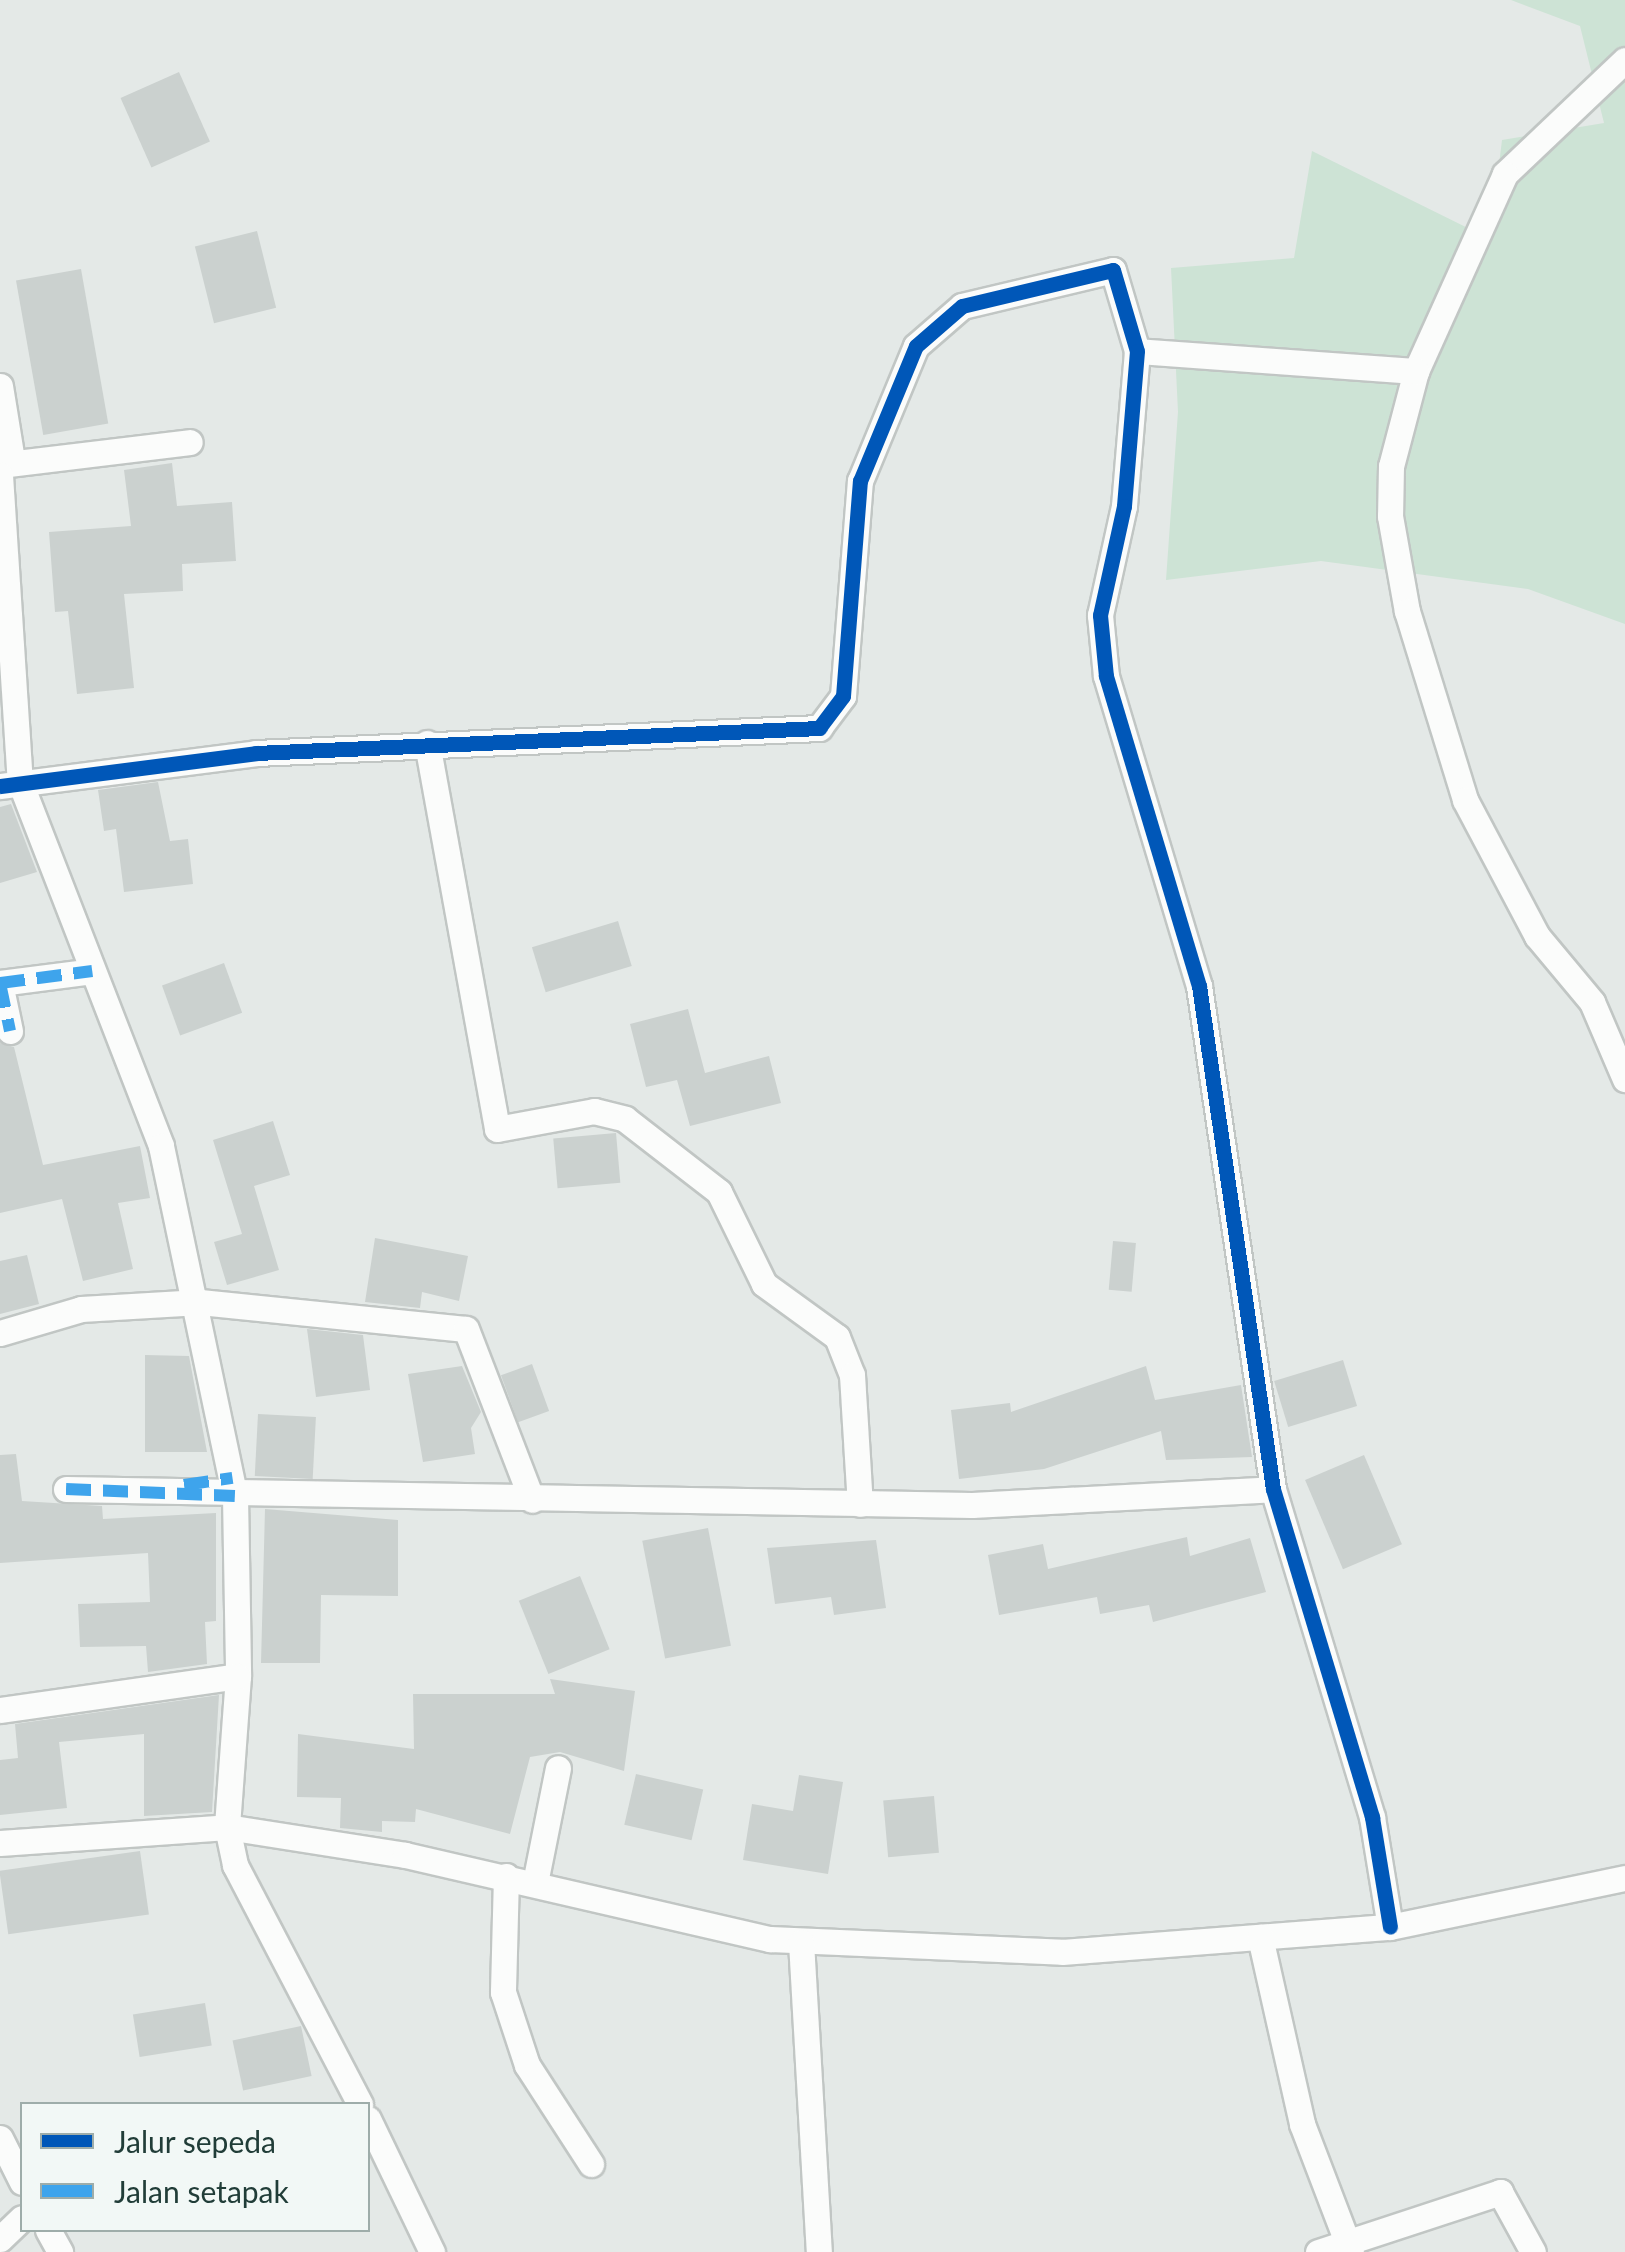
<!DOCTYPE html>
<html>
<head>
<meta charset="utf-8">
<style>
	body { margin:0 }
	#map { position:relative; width:1625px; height:2252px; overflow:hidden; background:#e4e9e7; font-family:Lato,sans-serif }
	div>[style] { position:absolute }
	.green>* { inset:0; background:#cde3d5 }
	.building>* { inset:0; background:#cbd1cf; transform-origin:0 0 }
	.roads { filter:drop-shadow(2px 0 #c1c6c4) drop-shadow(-2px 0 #c1c6c4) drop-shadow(0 2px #c1c6c4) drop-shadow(0 -2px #c1c6c4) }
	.street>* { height:25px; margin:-12.5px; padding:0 12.5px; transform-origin:12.5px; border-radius:12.5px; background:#fbfcfb }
	.quiet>* { height:12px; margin-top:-6px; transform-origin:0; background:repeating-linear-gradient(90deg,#3ea4ec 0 25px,transparent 0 37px) }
	.cycleway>* { height:15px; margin:-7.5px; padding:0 7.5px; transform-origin:7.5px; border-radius:7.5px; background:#0057b8 }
	span { translate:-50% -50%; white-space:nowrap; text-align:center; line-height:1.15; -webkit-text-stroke:10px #f2f8f6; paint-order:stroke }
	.legend { position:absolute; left:20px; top:2102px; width:350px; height:130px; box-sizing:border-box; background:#f2f8f6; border:2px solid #9eadaa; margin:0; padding:12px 18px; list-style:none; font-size:30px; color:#213d38 }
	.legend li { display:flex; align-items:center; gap:20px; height:50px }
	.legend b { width:50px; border:2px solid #9eadaa }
</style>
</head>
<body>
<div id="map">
	<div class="green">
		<div style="clip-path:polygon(1511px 0,1625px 0,1625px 624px,1528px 589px,1321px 561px,1166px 580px,1178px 412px,1171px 268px,1294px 258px,1312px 151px,1490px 239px,1502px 140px,1604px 123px,1580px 26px)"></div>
	</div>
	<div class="building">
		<div style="left:179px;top:72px;width:76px;height:64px;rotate:66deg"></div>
		<div style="left:257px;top:231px;width:79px;height:64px;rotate:76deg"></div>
		<div style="left:81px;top:269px;width:157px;height:66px;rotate:80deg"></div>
		<div style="clip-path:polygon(172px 463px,177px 506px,232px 502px,236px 561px,182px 564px,183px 591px,124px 594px,134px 688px,77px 694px,68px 611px,55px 612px,49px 532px,131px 526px,124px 470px)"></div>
		<div style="clip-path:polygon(158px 782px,170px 841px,188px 839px,193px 884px,124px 892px,116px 829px,104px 831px,98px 790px)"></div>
		<div style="clip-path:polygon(11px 804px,37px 872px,0 883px,0 807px)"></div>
		<div style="left:618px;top:921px;width:47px;height:90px;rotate:73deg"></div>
		<div style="left:224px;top:963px;width:53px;height:66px;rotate:70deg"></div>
		<div style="clip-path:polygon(688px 1009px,705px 1073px,769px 1056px,781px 1103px,690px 1126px,677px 1080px,646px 1087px,630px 1024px)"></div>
		<div style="clip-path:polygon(0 1043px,14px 1047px,43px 1165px,140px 1146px,150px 1198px,118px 1203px,133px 1269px,83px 1281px,62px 1199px,0 1213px)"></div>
		<div style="clip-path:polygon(273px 1121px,290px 1175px,254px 1186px,279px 1270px,227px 1285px,214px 1242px,242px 1234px,213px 1140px)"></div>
		<div style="left:616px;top:1133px;width:50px;height:63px;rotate:85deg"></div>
		<div style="clip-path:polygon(375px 1238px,468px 1256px,459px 1301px,422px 1292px,420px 1308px,365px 1302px)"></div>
		<div style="left:1113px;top:1241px;width:23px;height:49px;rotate:5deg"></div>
		<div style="clip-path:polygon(27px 1255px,39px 1304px,0 1314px,0 1261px)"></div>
		<div style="clip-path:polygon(307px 1329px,363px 1335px,370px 1390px,316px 1397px)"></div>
		<div style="clip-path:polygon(145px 1355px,189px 1356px,207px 1452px,145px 1452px)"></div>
		<div style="left:1343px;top:1360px;width:48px;height:72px;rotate:73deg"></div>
		<div style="left:532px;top:1364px;width:50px;height:33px;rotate:70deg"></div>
		<div style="clip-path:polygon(462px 1366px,481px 1412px,471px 1428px,475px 1454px,423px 1462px,408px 1374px)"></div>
		<div style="clip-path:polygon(1146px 1366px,1155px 1400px,1241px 1385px,1252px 1457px,1166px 1460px,1161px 1431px,1044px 1469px,959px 1479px,951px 1410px,1010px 1403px,1011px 1412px)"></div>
		<div style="left:258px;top:1414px;width:58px;height:62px;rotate:3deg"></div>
		<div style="clip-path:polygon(16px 1454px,22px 1501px,102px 1506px,103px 1519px,216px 1513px,216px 1621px,205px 1622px,207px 1664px,148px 1672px,146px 1646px,80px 1647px,78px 1604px,150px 1602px,148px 1553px,0 1563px,0 1455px)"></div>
		<div style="left:1364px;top:1455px;width:97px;height:64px;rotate:67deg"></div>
		<div style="clip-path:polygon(265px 1509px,398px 1520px,398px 1596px,321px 1595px,320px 1663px,261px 1663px)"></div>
		<div style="left:708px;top:1528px;width:120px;height:67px;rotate:79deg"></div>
		<div style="clip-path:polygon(1187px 1537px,1190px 1556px,1250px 1538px,1266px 1592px,1153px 1622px,1149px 1605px,1100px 1614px,1097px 1597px,999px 1615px,988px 1555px,1043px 1544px,1048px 1569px)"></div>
		<div style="clip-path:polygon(876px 1540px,886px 1608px,834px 1615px,831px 1597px,775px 1604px,767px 1548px)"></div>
		<div style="left:580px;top:1576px;width:79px;height:66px;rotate:68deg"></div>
		<div style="clip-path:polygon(550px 1679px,635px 1691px,624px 1771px,560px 1752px,530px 1757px,510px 1834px,416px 1809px,415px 1822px,382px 1821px,382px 1832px,340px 1828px,341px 1798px,297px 1797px,298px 1734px,414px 1749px,413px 1694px,555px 1694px)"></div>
		<div style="clip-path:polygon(219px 1695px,212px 1812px,144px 1816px,144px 1734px,59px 1742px,67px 1808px,0 1815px,0 1760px,18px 1758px,15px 1724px)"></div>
		<div style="left:636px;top:1774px;width:69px;height:52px;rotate:13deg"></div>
		<div style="clip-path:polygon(799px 1775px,843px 1782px,828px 1874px,743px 1860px,752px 1804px,793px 1811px)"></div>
		<div style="left:934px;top:1796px;width:57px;height:51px;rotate:85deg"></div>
		<div style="left:140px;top:1851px;width:64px;height:142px;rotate:82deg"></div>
		<div style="left:205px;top:2003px;width:43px;height:73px;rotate:81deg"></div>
		<div style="left:301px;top:2026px;width:51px;height:70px;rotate:78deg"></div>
	</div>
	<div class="roads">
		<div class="street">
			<div style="left:1625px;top:60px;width:166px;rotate:136.5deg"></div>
			<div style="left:1505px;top:174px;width:216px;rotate:114.3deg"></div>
			<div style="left:1416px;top:371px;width:98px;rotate:104.7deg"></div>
			<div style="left:1391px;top:466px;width:50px;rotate:91.1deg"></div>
			<div style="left:1390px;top:516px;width:97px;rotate:79.9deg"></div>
			<div style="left:1407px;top:611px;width:198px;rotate:72.9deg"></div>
			<div style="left:1465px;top:800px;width:154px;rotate:62.1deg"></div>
			<div style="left:1537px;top:936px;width:86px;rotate:50.2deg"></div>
			<div style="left:1592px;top:1002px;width:84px;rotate:66.8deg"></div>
			<div style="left:1137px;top:351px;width:280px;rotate:4.1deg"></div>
			<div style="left:0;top:386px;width:75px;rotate:80.8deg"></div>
			<div style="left:0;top:465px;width:191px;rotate:-6.9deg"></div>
			<div style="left:0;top:475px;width:308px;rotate:86.3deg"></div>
			<div style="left:20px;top:782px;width:390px;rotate:68.8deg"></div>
			<div style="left:161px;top:1146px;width:358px;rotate:78.1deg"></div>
			<div style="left:235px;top:1496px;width:180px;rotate:89deg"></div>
			<div style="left:238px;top:1676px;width:151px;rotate:94.2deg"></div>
			<div style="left:227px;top:1827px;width:39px;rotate:78deg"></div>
			<div style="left:235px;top:1865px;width:270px;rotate:62.4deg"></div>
			<div style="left:427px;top:743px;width:392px;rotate:79.7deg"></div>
			<div style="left:497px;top:1129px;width:99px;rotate:-10.5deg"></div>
			<div style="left:594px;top:1111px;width:32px;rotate:14deg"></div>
			<div style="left:625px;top:1119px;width:119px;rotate:37.8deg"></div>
			<div style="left:719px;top:1192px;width:102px;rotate:63.9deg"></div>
			<div style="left:764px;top:1284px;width:90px;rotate:36deg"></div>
			<div style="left:837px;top:1337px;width:41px;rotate:68.5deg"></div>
			<div style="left:852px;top:1375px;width:129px;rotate:86.5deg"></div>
			<div style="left:0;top:786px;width:258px;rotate:-7.3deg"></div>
			<div style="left:256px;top:753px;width:564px;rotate:-2.54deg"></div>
			<div style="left:819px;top:728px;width:40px;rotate:-53deg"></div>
			<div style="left:843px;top:696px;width:216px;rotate:-85.5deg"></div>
			<div style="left:860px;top:481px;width:146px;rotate:-67.5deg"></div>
			<div style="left:916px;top:346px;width:61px;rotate:-41deg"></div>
			<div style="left:962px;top:306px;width:155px;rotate:-13.4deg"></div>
			<div style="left:1113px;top:270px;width:84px;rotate:73.5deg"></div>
			<div style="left:1137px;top:351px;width:156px;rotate:94.8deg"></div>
			<div style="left:1124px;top:506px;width:112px;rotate:102.4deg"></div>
			<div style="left:1100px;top:615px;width:61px;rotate:84.4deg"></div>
			<div style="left:1106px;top:676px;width:324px;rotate:73.3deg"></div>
			<div style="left:1199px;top:986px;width:508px;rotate:81.63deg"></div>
			<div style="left:1273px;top:1489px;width:343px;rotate:73.2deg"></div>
			<div style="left:1372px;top:1817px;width:111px;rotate:80.7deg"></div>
			<div style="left:0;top:983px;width:93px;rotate:-7.4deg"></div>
			<div style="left:0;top:983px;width:49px;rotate:78.2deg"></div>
			<div style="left:0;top:1333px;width:84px;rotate:-16.5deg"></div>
			<div style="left:81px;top:1309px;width:119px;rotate:-3.4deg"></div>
			<div style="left:200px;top:1302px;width:267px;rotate:5.8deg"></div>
			<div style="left:466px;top:1329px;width:183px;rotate:68.9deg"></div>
			<div style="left:66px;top:1489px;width:906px;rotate:1.01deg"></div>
			<div style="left:972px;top:1505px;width:301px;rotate:-3deg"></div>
			<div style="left:0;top:1710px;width:240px;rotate:-8.1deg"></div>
			<div style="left:0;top:1843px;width:228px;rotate:-4deg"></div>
			<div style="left:227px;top:1827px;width:180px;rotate:8.9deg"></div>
			<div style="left:405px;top:1855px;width:375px;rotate:13deg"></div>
			<div style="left:770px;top:1939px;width:292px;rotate:2.5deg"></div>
			<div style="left:1062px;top:1952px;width:329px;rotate:-4.4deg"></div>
			<div style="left:1390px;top:1927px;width:240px;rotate:-11.8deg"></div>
			<div style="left:506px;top:1876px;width:116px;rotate:91.5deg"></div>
			<div style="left:503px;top:1992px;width:77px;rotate:71.8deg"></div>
			<div style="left:527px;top:2065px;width:118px;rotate:57.1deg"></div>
			<div style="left:535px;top:1883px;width:117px;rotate:-78.7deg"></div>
			<div style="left:1260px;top:1937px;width:192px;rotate:77.3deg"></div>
			<div style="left:1302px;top:2124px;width:137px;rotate:69.1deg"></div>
			<div style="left:801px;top:1942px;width:311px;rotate:86.7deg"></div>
			<div style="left:368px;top:2119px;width:148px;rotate:64.3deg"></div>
			<div style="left:0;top:2138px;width:49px;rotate:63.4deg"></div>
			<div style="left:48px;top:2230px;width:25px;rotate:61deg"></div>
			<div style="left:0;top:2239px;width:30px;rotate:-44deg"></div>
			<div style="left:1318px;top:2252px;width:192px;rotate:-18.2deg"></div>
			<div style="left:1500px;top:2192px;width:68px;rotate:61.2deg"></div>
		</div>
	</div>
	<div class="quiet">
		<div style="left:0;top:983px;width:93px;rotate:-7.4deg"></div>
		<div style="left:0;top:983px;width:49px;rotate:78.2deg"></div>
		<div style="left:184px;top:1485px;width:49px;rotate:-8.3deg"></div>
		<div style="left:66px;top:1489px;width:169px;rotate:2.4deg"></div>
	</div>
	<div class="cycleway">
		<div style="left:0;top:786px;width:258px;rotate:-7.3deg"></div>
		<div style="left:256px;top:753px;width:564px;rotate:-2.54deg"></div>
		<div style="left:819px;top:728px;width:40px;rotate:-53deg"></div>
		<div style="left:843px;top:696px;width:216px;rotate:-85.5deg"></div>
		<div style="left:860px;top:481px;width:146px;rotate:-67.5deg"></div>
		<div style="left:916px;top:346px;width:61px;rotate:-41deg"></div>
		<div style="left:962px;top:306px;width:155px;rotate:-13.4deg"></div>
		<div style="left:1113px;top:270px;width:84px;rotate:73.5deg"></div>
		<div style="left:1137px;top:351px;width:156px;rotate:94.8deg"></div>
		<div style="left:1124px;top:506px;width:112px;rotate:102.4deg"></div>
		<div style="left:1100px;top:615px;width:61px;rotate:84.4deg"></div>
		<div style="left:1106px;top:676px;width:324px;rotate:73.3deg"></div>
		<div style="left:1199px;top:986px;width:508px;rotate:81.63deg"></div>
		<div style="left:1273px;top:1489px;width:343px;rotate:73.2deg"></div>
		<div style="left:1372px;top:1817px;width:111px;rotate:80.7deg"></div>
	</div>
	<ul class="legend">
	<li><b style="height:12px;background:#0057b8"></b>Jalur sepeda</li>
	<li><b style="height:12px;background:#3ea4ec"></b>Jalan setapak</li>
	</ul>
</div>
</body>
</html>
